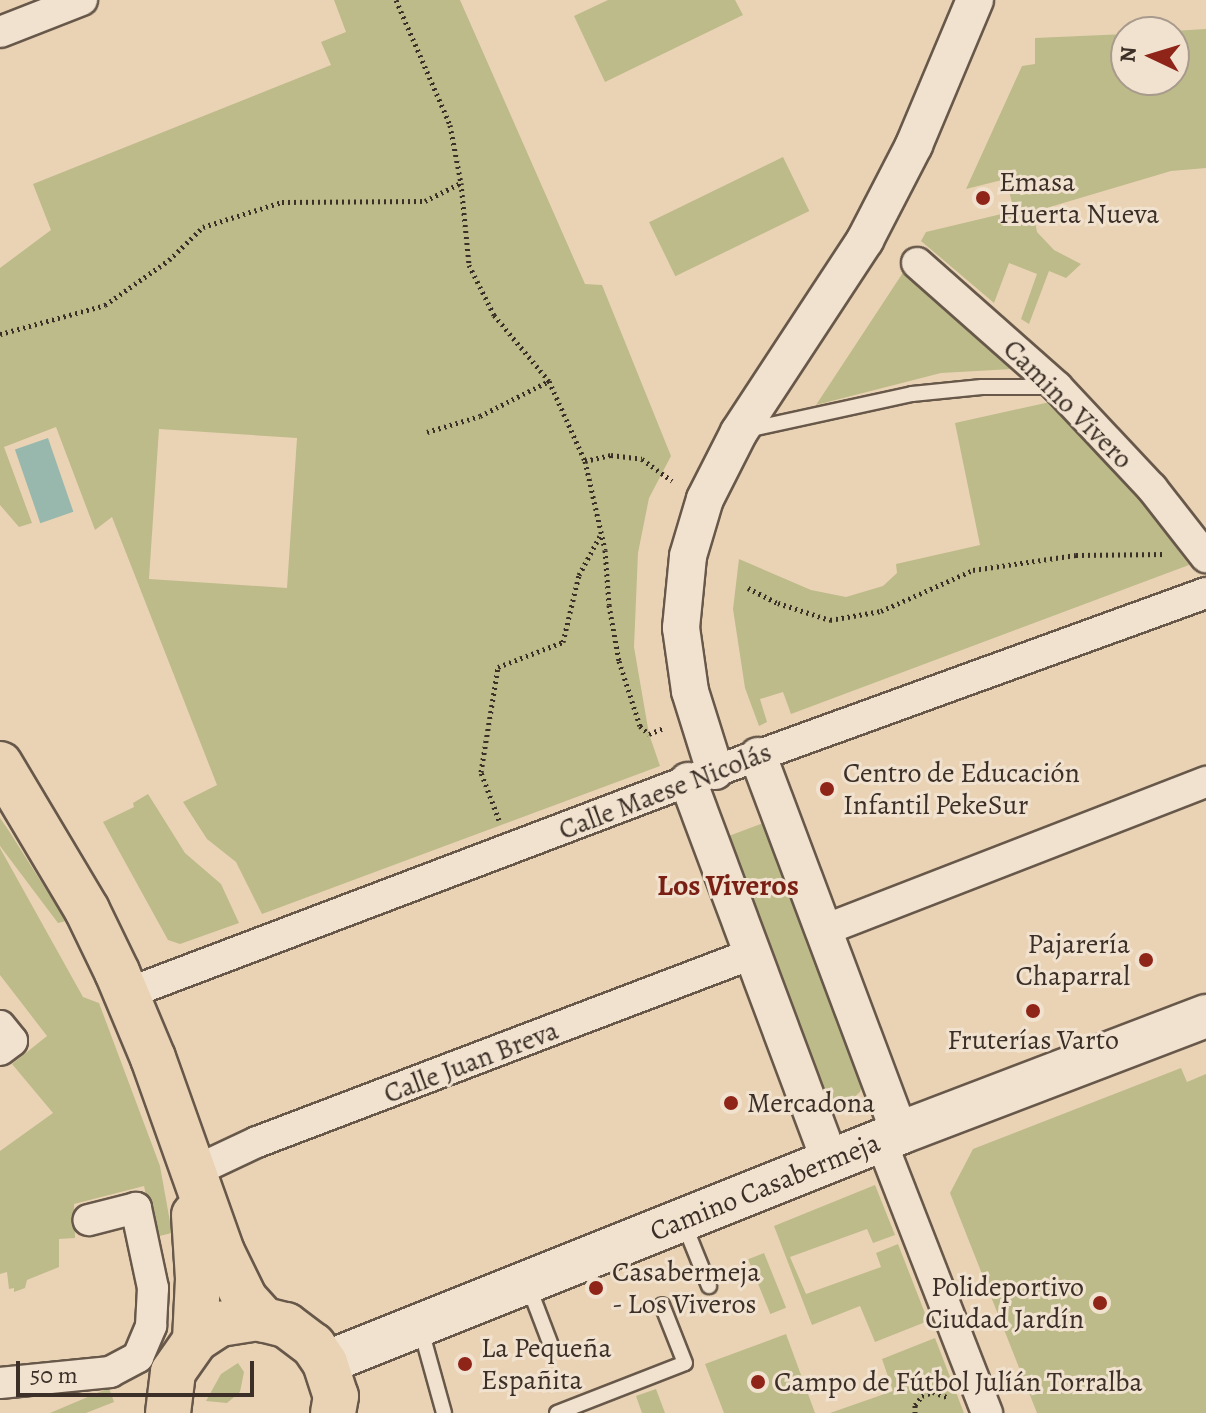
<!DOCTYPE html>
<html>
<head>
<meta charset="utf-8">
<style>
	body { margin:0 }
	#map { position:relative; width:1206px; height:1413px; overflow:hidden; background:#ead3b5; font-family:Alegreya,serif }
	div>[style] { position:absolute }
	.green>* { inset:0; background:#bdbb89; transform-origin:0 0 }
	.water>* { inset:0; background:#98b8ad; transform-origin:0 0 }
	.path>* { height:5px; margin-top:-2.5px; transform-origin:0; background:repeating-linear-gradient(90deg,#3b2f27 0 2px,transparent 0 6px) }
	.roads { filter:drop-shadow(2px 0 #67584a) drop-shadow(-2px 0 #67584a) drop-shadow(0 2px #67584a) drop-shadow(0 -2px #67584a) }
	.service>* { height:14px; margin:-7px; padding:0 7px; transform-origin:7px; border-radius:7px; background:#f1e2cf }
	.minor>* { height:30px; margin:-15px; padding:0 15px; transform-origin:15px; border-radius:15px; background:#f1e2cf }
	.tertiary>* { height:36px; margin:-18px; padding:0 18px; transform-origin:18px; border-radius:18px; background:#f1e2cf }
	.secondary>* { height:42px; margin:-21px; padding:0 21px; transform-origin:21px; border-radius:21px; background:#f1e2cf }
	.primary>* { height:44px; margin:-22px; padding:0 22px; transform-origin:22px; border-radius:22px; background:#ead3b5 }
	.dots>* { width:22px; height:22px; translate:-50% -50%; box-sizing:border-box; border:4px solid #f1e2cf; border-radius:50% }
	span { translate:-50% -50%; white-space:nowrap; text-align:center; line-height:1.15; -webkit-text-stroke:6px #f1e2cf; paint-order:stroke }
	.poi-label { font-size:28px; color:#3b2f27 }
	.left { translate:0 -50%; text-align:left }
	.right { translate:-100% -50%; text-align:right }
	.street-label { font-size:28px; color:#3b2f27 }
	.neighbourhood-label { font-size:30px; color:#7a1f14; font-weight:700 }
	.north { position:absolute; left:1110px; top:16px; width:80px; height:80px; box-sizing:border-box; background:#f1e2cf; border:2px solid #a89a8c; border-radius:50%; rotate:274deg; font-size:22px; font-weight:700; line-height:32px; text-align:center; color:#3b2f27 }
	.north::after { content:''; display:block; margin:auto; width:28px; height:36px; background:#8f2418; clip-path:polygon(50% 0,100% 100%,50% 72%,0 100%) }
	.scale { position:absolute; left:16px; top:1361px; width:238px; height:36px; box-sizing:border-box; border:4px solid #3b2f27; border-top:0; padding-left:10px; font-size:24px; line-height:28px; white-space:nowrap; color:#3b2f27; -webkit-text-stroke:6px #f1e2cf; paint-order:stroke }
</style>
</head>
<body>
<div id="map">
	<div class="green">
		<div style="clip-path:polygon(evenodd,334px 0,460px 0,585px 284px,602px 285px,671px 456px,649px 498px,638px 553px,634px 647px,649px 734px,660px 766px,262px 914px,236px 862px,207px 839px,183px 802px,217px 785px,112px 517px,95px 530px,56px 427px,4px 447px,32px 523px,19px 527px,0 505px,0 268px,51px 230px,33px 184px,331px 65px,321px 42px,346px 32px,334px 0,159px 429px,297px 438px,287px 588px,149px 579px,159px 429px)"></div>
		<div style="clip-path:polygon(608px 0,735px 0,743px 15px,605px 82px,574px 16px)"></div>
		<div style="clip-path:polygon(1206px 29px,1206px 168px,1171px 171px,1033px 212px,1037px 232px,1054px 250px,1081px 264px,1066px 278px,1049px 271px,1029px 324px,1021px 319px,1037px 274px,1009px 263px,994px 303px,921px 241px,926px 232px,1014px 211px,1006px 179px,966px 189px,1022px 66px,1035px 64px,1035px 38px,1126px 34px,1126px 80px,1174px 80px,1174px 32px,1156px 32px)"></div>
		<div style="left:783px;top:157px;width:60px;height:149px;rotate:64deg"></div>
		<div style="clip-path:polygon(904px 271px,1012px 369px,941px 373px,816px 405px)"></div>
		<div style="clip-path:polygon(1050px 402px,1142px 501px,1189px 565px,791px 714px,783px 692px,760px 699px,767px 722px,759px 726px,745px 688px,733px 609px,739px 559px,811px 590px,846px 597px,883px 586px,897px 573px,896px 564px,980px 545px,955px 423px)"></div>
		<div style="clip-path:polygon(148px 794px,185px 853px,221px 884px,239px 923px,180px 944px,168px 940px,103px 822px,134px 807px,133px 803px)"></div>
		<div style="clip-path:polygon(0 818px,9px 831px,66px 921px,58px 923px,0 846px)"></div>
		<div style="clip-path:polygon(766px 822px,863px 1082px,860px 1092px,849px 1102px,825px 1097px,726px 837px)"></div>
		<div style="clip-path:polygon(0 848px,83px 997px,99px 1003px,160px 1166px,172px 1233px,155px 1237px,144px 1186px,74px 1204px,75px 1238px,59px 1239px,59px 1267px,27px 1280px,25px 1288px,14px 1292px,14px 1288px,9px 1289px,7px 1272px,0 1274px,0 1151px,53px 1113px,12px 1064px,47px 1036px,0 975px)"></div>
		<div style="clip-path:polygon(1181px 1068px,1187px 1082px,1206px 1074px,1206px 1413px,1037px 1413px,950px 1193px,973px 1149px)"></div>
		<div style="clip-path:polygon(875px 1185px,895px 1235px,873px 1243px,867px 1229px,790px 1257px,806px 1294px,881px 1267px,876px 1253px,898px 1244px,928px 1321px,875px 1342px,860px 1306px,812px 1325px,774px 1226px)"></div>
		<div style="left:764px;top:1253px;width:59px;height:17px;rotate:68deg"></div>
		<div style="clip-path:polygon(786px 1334px,815px 1413px,724px 1413px,705px 1364px)"></div>
		<div style="clip-path:polygon(935px 1338px,964px 1413px,830px 1413px,893px 1391px,882px 1359px)"></div>
		<div style="clip-path:polygon(238px 1363px,244px 1372px,240px 1392px,227px 1403px,206px 1401px,221px 1374px)"></div>
		<div style="clip-path:polygon(109px 1388px,114px 1402px,86px 1413px,50px 1413px)"></div>
		<div style="clip-path:polygon(656px 1389px,665px 1413px,642px 1413px,636px 1396px)"></div>
	</div>
	<div class="water">
		<div style="left:48px;top:438px;width:78px;height:35px;rotate:71deg"></div>
	</div>
	<div class="path">
		<div style="left:396px;top:0;width:136px;rotate:66.6deg"></div>
		<div style="left:450px;top:125px;width:59px;rotate:79.3deg"></div>
		<div style="left:461px;top:183px;width:82px;rotate:84.4deg"></div>
		<div style="left:469px;top:265px;width:56px;rotate:63.4deg"></div>
		<div style="left:494px;top:315px;width:86px;rotate:50.2deg"></div>
		<div style="left:549px;top:381px;width:88px;rotate:65.8deg"></div>
		<div style="left:585px;top:461px;width:91px;rotate:77.3deg"></div>
		<div style="left:605px;top:550px;width:55px;rotate:85.8deg"></div>
		<div style="left:609px;top:605px;width:57px;rotate:79.9deg"></div>
		<div style="left:619px;top:661px;width:68px;rotate:72.1deg"></div>
		<div style="left:640px;top:726px;width:12px;rotate:42deg"></div>
		<div style="left:649px;top:734px;width:16px;rotate:-22deg"></div>
		<div style="left:0;top:334px;width:109px;rotate:-15.4deg"></div>
		<div style="left:105px;top:305px;width:78px;rotate:-35.1deg"></div>
		<div style="left:169px;top:260px;width:47px;rotate:-44.1deg"></div>
		<div style="left:203px;top:227px;width:83px;rotate:-17.6deg"></div>
		<div style="left:282px;top:202px;width:143px;rotate:-0.4deg"></div>
		<div style="left:425px;top:201px;width:40px;rotate:-26.6deg"></div>
		<div style="left:427px;top:432px;width:55px;rotate:-16.8deg"></div>
		<div style="left:480px;top:416px;width:77px;rotate:-26.9deg"></div>
		<div style="left:585px;top:461px;width:27px;rotate:-13deg"></div>
		<div style="left:611px;top:455px;width:31px;rotate:7deg"></div>
		<div style="left:642px;top:459px;width:37px;rotate:36deg"></div>
		<div style="left:748px;top:588px;width:34px;rotate:27deg"></div>
		<div style="left:778px;top:603px;width:55px;rotate:18.1deg"></div>
		<div style="left:830px;top:620px;width:52px;rotate:-10deg"></div>
		<div style="left:881px;top:611px;width:101px;rotate:-24deg"></div>
		<div style="left:973px;top:570px;width:104px;rotate:-8.3deg"></div>
		<div style="left:1076px;top:555px;width:90px;rotate:-0.6deg"></div>
		<div style="left:499px;top:820px;width:51px;rotate:-110.6deg"></div>
		<div style="left:481px;top:772px;width:106px;rotate:-80.8deg"></div>
		<div style="left:498px;top:667px;width:70px;rotate:-21deg"></div>
		<div style="left:563px;top:642px;width:69px;rotate:-76.6deg"></div>
		<div style="left:579px;top:575px;width:47px;rotate:-61.8deg"></div>
		<div style="left:915px;top:1413px;width:8px;rotate:-90deg"></div>
		<div style="left:915px;top:1405px;width:11px;rotate:-52deg"></div>
		<div style="left:922px;top:1396px;width:12px;rotate:-20deg"></div>
		<div style="left:933px;top:1392px;width:15px;rotate:20deg"></div>
	</div>
	<div class="roads">
		<div class="service">
			<div style="left:747px;top:430px;width:169px;rotate:-12.3deg"></div>
			<div style="left:912px;top:394px;width:70px;rotate:-5.7deg"></div>
			<div style="left:982px;top:387px;width:72px"></div>
			<div style="left:684px;top:1224px;width:67px;rotate:68deg"></div>
			<div style="left:528px;top:1285px;width:67px;rotate:69.1deg"></div>
			<div style="left:421px;top:1330px;width:86px;rotate:74.5deg"></div>
			<div style="left:557px;top:1413px;width:137px;rotate:-21.3deg"></div>
			<div style="left:685px;top:1363px;width:62px;rotate:-111.6deg"></div>
		</div>
		<div class="minor">
			<div style="left:0;top:32px;width:88px;rotate:-21.3deg"></div>
			<div style="left:917px;top:263px;width:187px;rotate:41.5deg"></div>
			<div style="left:1057px;top:387px;width:139px;rotate:46.8deg"></div>
			<div style="left:1152px;top:488px;width:88px;rotate:52deg"></div>
			<div style="left:824px;top:930px;width:410px;rotate:-21.2deg"></div>
			<div style="left:126px;top:994px;width:601px;rotate:-20.76deg"></div>
			<div style="left:688px;top:781px;width:551px;rotate:-19.95deg"></div>
			<div style="left:0;top:1026px;width:19px;rotate:51deg"></div>
			<div style="left:12px;top:1041px;width:15px;rotate:143deg"></div>
			<div style="left:881px;top:1141px;width:292px;rotate:68.7deg"></div>
			<div style="left:191px;top:1173px;width:73px;rotate:-25.2deg"></div>
			<div style="left:257px;top:1142px;width:532px;rotate:-20.82deg"></div>
			<div style="left:0;top:1383px;width:111px;rotate:-5.7deg"></div>
			<div style="left:110px;top:1372px;width:32px;rotate:-28deg"></div>
			<div style="left:138px;top:1357px;width:34px;rotate:-67deg"></div>
			<div style="left:151px;top:1326px;width:38px;rotate:-87deg"></div>
			<div style="left:153px;top:1288px;width:82px;rotate:-102deg"></div>
			<div style="left:136px;top:1208px;width:49px;rotate:165.7deg"></div>
		</div>
		<div class="tertiary">
			<div style="left:758px;top:756px;width:403px;rotate:69.4deg"></div>
			<div style="left:715px;top:771px;width:84px;rotate:-107.4deg"></div>
			<div style="left:690px;top:691px;width:64px;rotate:-98.1deg"></div>
			<div style="left:681px;top:628px;width:72px;rotate:-84.4deg"></div>
			<div style="left:688px;top:556px;width:59px;rotate:-73.4deg"></div>
			<div style="left:705px;top:499px;width:75px;rotate:-63.1deg"></div>
			<div style="left:739px;top:432px;width:230px;rotate:-56.7deg"></div>
			<div style="left:865px;top:240px;width:107px;rotate:-62.7deg"></div>
			<div style="left:914px;top:145px;width:157px;rotate:-67.2deg"></div>
			<div style="left:688px;top:781px;width:406px;rotate:69.5deg"></div>
		</div>
		<div class="secondary">
			<div style="left:325px;top:1363px;width:619px;rotate:-21.8deg"></div>
			<div style="left:900px;top:1133px;width:328px;rotate:-20.9deg"></div>
		</div>
		<div class="primary">
			<div style="left:0;top:764px;width:170px;rotate:59.2deg"></div>
			<div style="left:87px;top:910px;width:69px;rotate:64.2deg"></div>
			<div style="left:117px;top:972px;width:93px;rotate:67.3deg"></div>
			<div style="left:153px;top:1058px;width:206px;rotate:70.4deg"></div>
			<div style="left:222px;top:1252px;width:52px;rotate:63.9deg"></div>
			<div style="left:245px;top:1299px;width:28px;rotate:48deg"></div>
			<div style="left:194px;top:1215px;width:64px;rotate:86.4deg"></div>
			<div style="left:198px;top:1279px;width:61px;rotate:92.8deg"></div>
			<div style="left:168px;top:1413px;width:41px;rotate:-83deg"></div>
			<div style="left:173px;top:1372px;width:39px;rotate:-55deg"></div>
			<div style="left:195px;top:1340px;width:30px;rotate:-33deg"></div>
			<div style="left:220px;top:1324px;width:37px;rotate:-9deg"></div>
			<div style="left:257px;top:1318px;width:30px;rotate:14deg"></div>
			<div style="left:286px;top:1325px;width:34px;rotate:37deg"></div>
			<div style="left:313px;top:1345px;width:22px;rotate:56deg"></div>
			<div style="left:325px;top:1363px;width:35px;rotate:72deg"></div>
			<div style="left:336px;top:1396px;width:17px;rotate:100deg"></div>
		</div>
	</div>
	<div class="dots">
		<div style="left:983px;top:198px;background:#8f2418"></div>
		<div style="left:827px;top:789px;background:#8f2418"></div>
		<div style="left:1146px;top:960px;background:#8f2418"></div>
		<div style="left:1033px;top:1011px;background:#8f2418"></div>
		<div style="left:731px;top:1103px;background:#8f2418"></div>
		<div style="left:596px;top:1288px;background:#8f2418"></div>
		<div style="left:1100px;top:1303px;background:#8f2418"></div>
		<div style="left:465px;top:1364px;background:#8f2418"></div>
		<div style="left:758px;top:1382px;background:#8f2418"></div>
	</div>
	<div class="poi-label">
		<span class="left" style="left:999px;top:198px">Emasa<br>Huerta Nueva</span>
		<span class="left" style="left:843px;top:789px">Centro de Educación<br>Infantil PekeSur</span>
		<span class="right" style="left:1130px;top:960px">Pajarería<br>Chaparral</span>
		<span style="left:1033px;top:1040px">Fruterías Varto</span>
		<span class="left" style="left:747px;top:1103px">Mercadona</span>
		<span class="left" style="left:612px;top:1288px">Casabermeja<br>- Los Viveros</span>
		<span class="right" style="left:1084px;top:1303px">Polideportivo<br>Ciudad Jardín</span>
		<span class="left" style="left:481px;top:1364px">La Pequeña<br>Españita</span>
		<span class="left" style="left:774px;top:1382px">Campo de Fútbol Julíán Torralba</span>
	</div>
	<div class="street-label">
		<span style="left:1068px;top:404px;rotate:45deg">Camino Vivero</span>
		<span style="left:665px;top:791px;rotate:-21deg">Calle Maese Nicolás</span>
		<span style="left:471px;top:1062px;rotate:-21deg">Calle Juan Breva</span>
		<span style="left:765px;top:1187px;rotate:-22deg">Camino Casabermeja</span>
	</div>
	<div class="neighbourhood-label">
		<span style="left:728px;top:885px">Los Viveros</span>
	</div>
	<div class="north">N</div>
	<div class="scale">50 m</div>
</div>
</body>
</html>
